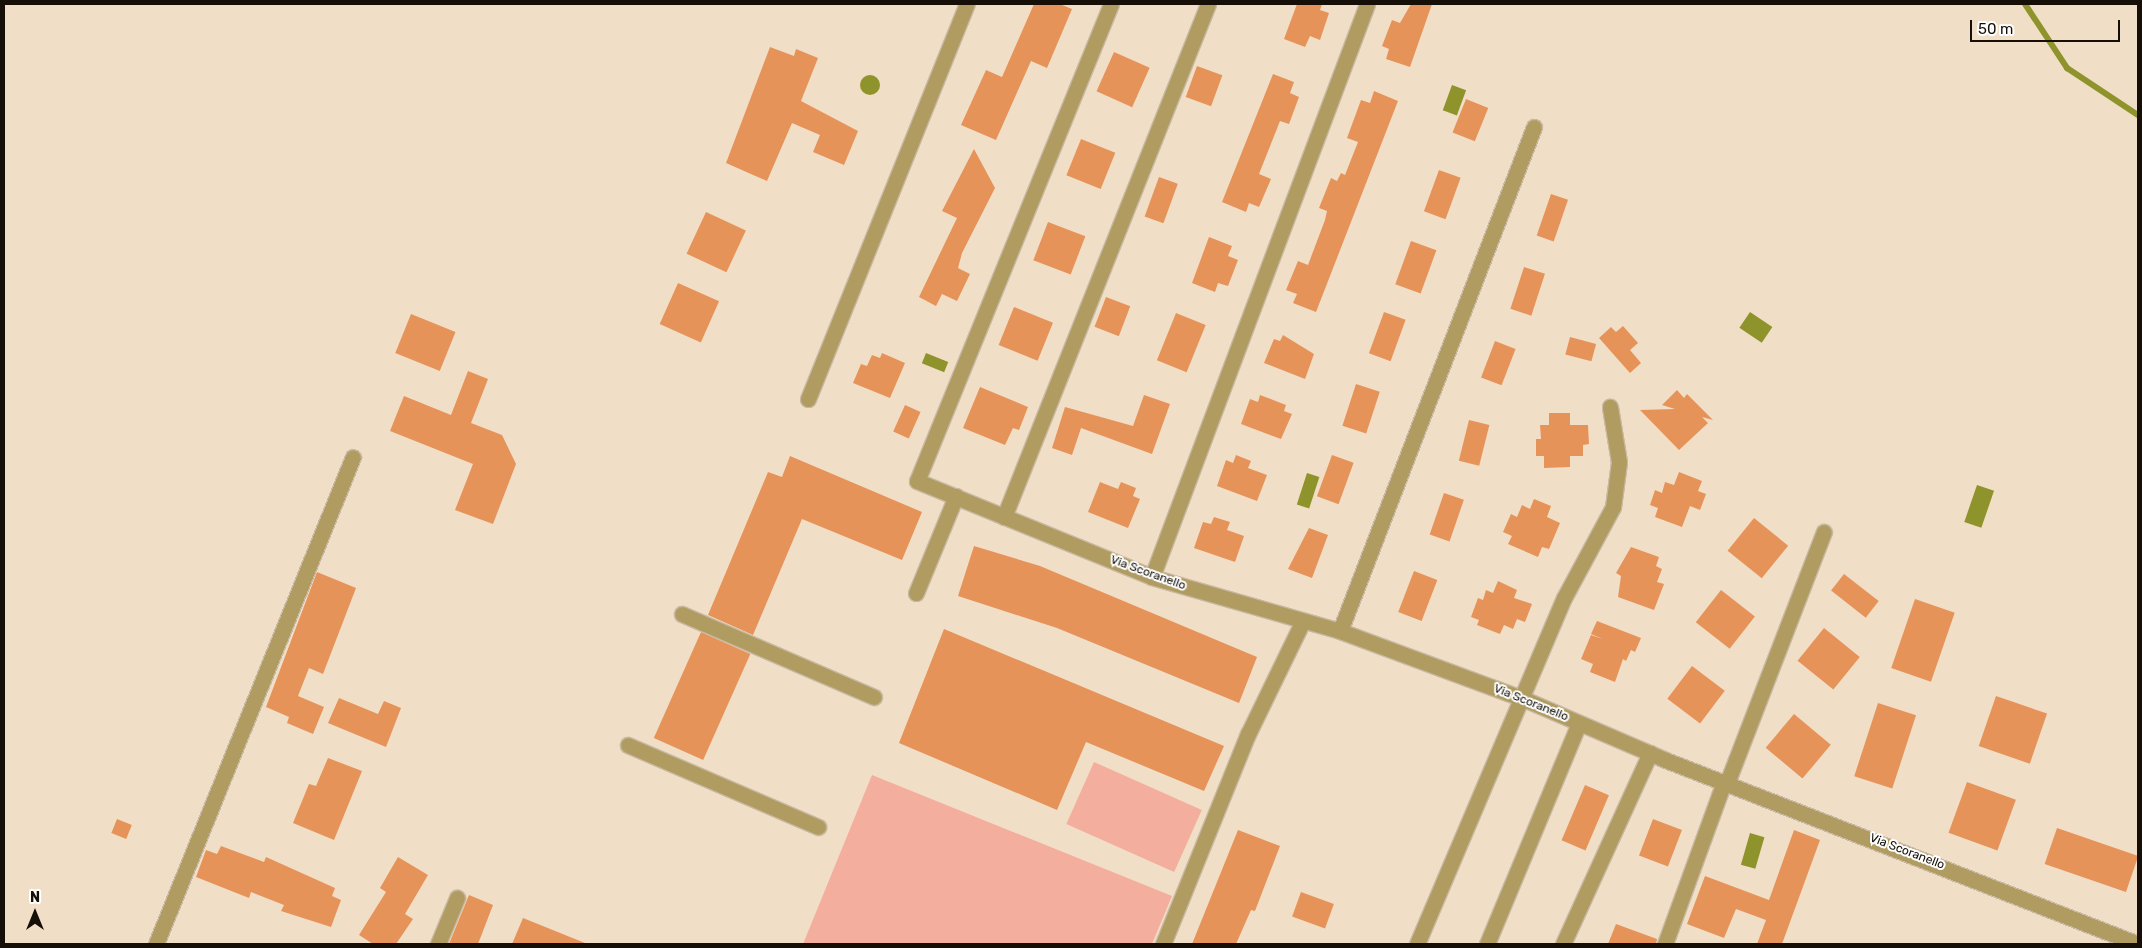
<!DOCTYPE html>
<html>
<head>
<meta charset="utf-8">
<style>
	body { margin:0 }
	#map { position:relative; width:2142px; height:948px; overflow:hidden; background:#f1dec6; font-family:Rubik,sans-serif }
	div>[style] { position:absolute }
	.green>* { inset:0; background:#f4ae9d; transform-origin:0 0 }
	.water>* { inset:0; background:#8f932b; transform-origin:0 0 }
	.round { border-radius:50% }
	.stream>* { height:6px; margin:-3px; padding:0 3px; transform-origin:3px; border-radius:3px; background:#8f932b }
	.building>* { inset:0; background:#e6935a; transform-origin:0 0 }
	.roads { filter:drop-shadow(1px 0 #c9b9a4) drop-shadow(-1px 0 #c9b9a4) drop-shadow(0 1px #c9b9a4) drop-shadow(0 -1px #c9b9a4) }
	.minor>* { height:15px; margin:-7.5px; padding:0 7.5px; transform-origin:7.5px; border-radius:7.5px; background:#b09c60 }
	span { translate:-50% -50%; white-space:nowrap; text-align:center; line-height:1.15; -webkit-text-stroke:4px #fff; paint-order:stroke }
	.street-label { font-size:12px; color:#150f07 }
	.frame { position:absolute; inset:0; border:5px solid #150f07; pointer-events:none }
	.north { position:absolute; left:10px; top:888px; width:50px; height:50px; -webkit-text-stroke:4px #fff; paint-order:stroke; rotate:0deg; font-size:14px; font-weight:700; line-height:20px; text-align:center; color:#150f07 }
	.north::after { content:''; display:block; margin:auto; width:18px; height:22px; background:#150f07; clip-path:polygon(50% 0,100% 100%,50% 72%,0 100%) }
	.scale { position:absolute; left:1970px; top:20px; width:150px; height:22px; box-sizing:border-box; border:2px solid #150f07; border-top:0; padding-left:6px; font-size:15px; line-height:18px; white-space:nowrap; color:#150f07; -webkit-text-stroke:4px #fff; paint-order:stroke }
</style>
</head>
<body>
<div id="map">
	<div class="green">
		<div style="left:1094px;top:762px;width:118px;height:68px;rotate:24deg"></div>
		<div style="clip-path:polygon(872px 775px,1172px 896px,1152px 944px,803px 944px)"></div>
	</div>
	<div class="water">
		<div class="round" style="left:860px;top:75px;width:20px;height:20px"></div>
		<div style="left:1452px;top:85px;width:15px;height:27px;rotate:20deg"></div>
		<div style="left:1750px;top:312px;width:27px;height:19px;rotate:34deg"></div>
		<div style="left:926px;top:353px;width:24px;height:11px;rotate:22deg"></div>
		<div style="left:1307px;top:473px;width:13px;height:33px;rotate:18deg"></div>
		<div style="left:1977px;top:485px;width:18px;height:39px;rotate:19deg"></div>
		<div style="left:1750px;top:833px;width:15px;height:33px;rotate:16deg"></div>
	</div>
	<div class="stream">
		<div style="left:2025px;top:4px;width:77px;rotate:56.7deg"></div>
		<div style="left:2067px;top:68px;width:85px;rotate:33.5deg"></div>
	</div>
	<div class="building">
		<div style="clip-path:polygon(1034px 4px,1060px 4px,1072px 9px,1047px 68px,1031px 61px,996px 140px,961px 125px,986px 70px,1002px 77px)"></div>
		<div style="clip-path:polygon(1297px 4px,1322px 4px,1320px 10px,1329px 13px,1320px 40px,1310px 36px,1305px 47px,1284px 39px)"></div>
		<div style="clip-path:polygon(1411px 4px,1432px 4px,1410px 67px,1386px 59px,1389px 49px,1382px 46px,1392px 20px,1400px 23px)"></div>
		<div style="clip-path:polygon(770px 47px,794px 56px,796px 49px,818px 58px,801px 101px,858px 131px,844px 165px,813px 152px,820px 135px,792px 123px,767px 181px,726px 163px)"></div>
		<div style="left:1114px;top:52px;width:39px;height:43px;rotate:24deg"></div>
		<div style="left:1197px;top:66px;width:27px;height:33px;rotate:20deg"></div>
		<div style="clip-path:polygon(1273px 74px,1294px 82px,1290px 93px,1299px 97px,1289px 124px,1280px 121px,1259px 174px,1271px 179px,1259px 207px,1249px 203px,1246px 212px,1222px 202px)"></div>
		<div style="clip-path:polygon(1374px 91px,1398px 101px,1316px 312px,1293px 303px,1297px 294px,1286px 290px,1298px 261px,1308px 265px,1325px 220px,1327px 211px,1319px 208px,1331px 178px,1337px 181px,1341px 173px,1345px 175px,1358px 142px,1347px 138px,1361px 100px,1370px 103px)"></div>
		<div style="left:1466px;top:99px;width:24px;height:36px;rotate:22deg"></div>
		<div style="left:1081px;top:139px;width:37px;height:39px;rotate:22deg"></div>
		<div style="clip-path:polygon(974px 149px,995px 188px,962px 253px,958px 268px,970px 274px,957px 301px,942px 294px,936px 306px,919px 297px,957px 218px,942px 211px)"></div>
		<div style="left:1439px;top:170px;width:23px;height:44px;rotate:20deg"></div>
		<div style="left:1159px;top:177px;width:20px;height:42px;rotate:20deg"></div>
		<div style="left:1551px;top:194px;width:18px;height:44px;rotate:19deg"></div>
		<div style="left:706px;top:212px;width:44px;height:46px;rotate:25deg"></div>
		<div style="left:1048px;top:222px;width:40px;height:41px;rotate:21deg"></div>
		<div style="clip-path:polygon(1209px 237px,1232px 246px,1228px 256px,1238px 260px,1228px 286px,1218px 283px,1215px 292px,1192px 283px)"></div>
		<div style="left:1411px;top:241px;width:27px;height:46px;rotate:20deg"></div>
		<div style="left:1524px;top:267px;width:22px;height:44px;rotate:18deg"></div>
		<div style="left:678px;top:283px;width:45px;height:45px;rotate:24deg"></div>
		<div style="left:1106px;top:297px;width:26px;height:32px;rotate:21deg"></div>
		<div style="left:1014px;top:307px;width:42px;height:41px;rotate:22deg"></div>
		<div style="left:1384px;top:312px;width:23px;height:44px;rotate:20deg"></div>
		<div style="left:1176px;top:313px;width:32px;height:51px;rotate:22deg"></div>
		<div style="left:411px;top:314px;width:48px;height:42px;rotate:22deg"></div>
		<div style="clip-path:polygon(1623px 326px,1638px 343px,1630px 350px,1641px 363px,1630px 373px,1599px 338px,1611px 327px,1616px 332px)"></div>
		<div style="clip-path:polygon(1283px 335px,1314px 354px,1305px 379px,1264px 363px,1274px 339px,1280px 341px)"></div>
		<div style="left:1570px;top:337px;width:27px;height:18px;rotate:15deg"></div>
		<div style="left:1495px;top:341px;width:22px;height:39px;rotate:21deg"></div>
		<div style="clip-path:polygon(882px 353px,905px 363px,890px 398px,853px 383px,861px 364px,867px 366px,872px 355px,880px 358px)"></div>
		<div style="clip-path:polygon(468px 371px,488px 379px,471px 423px,502px 435px,516px 464px,493px 524px,455px 510px,473px 464px,390px 431px,404px 396px,451px 415px)"></div>
		<div style="left:1356px;top:384px;width:25px;height:44px;rotate:18deg"></div>
		<div style="clip-path:polygon(980px 387px,1028px 407px,1019px 430px,1013px 428px,1005px 445px,963px 428px)"></div>
		<div style="clip-path:polygon(1677px 390px,1684px 398px,1687px 394px,1713px 420px,1702px 417px,1708px 423px,1679px 450px,1640px 410px,1675px 409px,1662px 405px)"></div>
		<div style="clip-path:polygon(1144px 395px,1170px 404px,1152px 454px,1081px 428px,1072px 455px,1052px 448px,1065px 407px,1133px 426px)"></div>
		<div style="clip-path:polygon(1260px 395px,1286px 405px,1284px 411px,1292px 414px,1281px 439px,1241px 424px,1250px 399px,1258px 402px)"></div>
		<div style="left:905px;top:405px;width:17px;height:29px;rotate:24deg"></div>
		<div style="clip-path:polygon(1549px 413px,1570px 413px,1570px 425px,1588px 425px,1589px 444px,1583px 445px,1583px 456px,1570px 456px,1570px 467px,1544px 468px,1544px 456px,1536px 456px,1536px 439px,1541px 439px,1540px 425px,1549px 425px)"></div>
		<div style="left:1469px;top:420px;width:21px;height:42px;rotate:14deg"></div>
		<div style="clip-path:polygon(1236px 455px,1251px 461px,1248px 468px,1267px 475px,1257px 501px,1217px 486px,1226px 460px,1233px 463px)"></div>
		<div style="left:1332px;top:455px;width:23px;height:44px;rotate:20deg"></div>
		<div style="clip-path:polygon(790px 456px,922px 512px,902px 560px,802px 519px,753px 635px,708px 615px,768px 472px,782px 477px)"></div>
		<div style="clip-path:polygon(1679px 472px,1702px 481px,1698px 491px,1706px 494px,1700px 510px,1690px 506px,1682px 527px,1655px 517px,1658px 508px,1650px 505px,1655px 490px,1662px 493px,1665px 482px,1674px 485px)"></div>
		<div style="clip-path:polygon(1100px 482px,1118px 489px,1121px 482px,1136px 488px,1133px 496px,1140px 499px,1128px 528px,1088px 512px)"></div>
		<div style="left:1444px;top:493px;width:21px;height:44px;rotate:19deg"></div>
		<div style="clip-path:polygon(1534px 499px,1551px 506px,1547px 517px,1560px 523px,1549px 549px,1542px 547px,1538px 557px,1508px 544px,1512px 536px,1503px 532px,1511px 514px,1517px 517px,1522px 505px,1530px 509px)"></div>
		<div style="clip-path:polygon(1214px 517px,1230px 522px,1227px 530px,1244px 536px,1235px 562px,1194px 548px,1203px 522px,1211px 524px)"></div>
		<div style="left:1754px;top:518px;width:44px;height:42px;rotate:39deg"></div>
		<div style="clip-path:polygon(1309px 528px,1328px 535px,1312px 578px,1288px 569px)"></div>
		<div style="clip-path:polygon(974px 546px,1040px 566px,1257px 657px,1239px 703px,1057px 628px,958px 596px)"></div>
		<div style="clip-path:polygon(1631px 547px,1659px 557px,1656px 566px,1662px 569px,1657px 582px,1664px 584px,1654px 610px,1618px 597px,1621px 576px,1616px 573px)"></div>
		<div style="left:1414px;top:571px;width:25px;height:44px;rotate:21deg"></div>
		<div style="clip-path:polygon(317px 572px,356px 588px,323px 674px,309px 668px,298px 696px,324px 707px,313px 734px,287px 723px,289px 717px,266px 707px)"></div>
		<div style="left:1844px;top:574px;width:44px;height:21px;rotate:38deg"></div>
		<div style="clip-path:polygon(1498px 581px,1517px 590px,1514px 598px,1532px 604px,1525px 622px,1517px 619px,1513px 629px,1504px 625px,1500px 634px,1477px 625px,1479px 620px,1471px 617px,1478px 598px,1483px 600px,1486px 590px,1493px 593px)"></div>
		<div style="left:1721px;top:590px;width:43px;height:41px;rotate:38deg"></div>
		<div style="left:1915px;top:599px;width:42px;height:73px;rotate:19deg"></div>
		<div style="clip-path:polygon(1597px 621px,1641px 638px,1635px 652px,1631px 650px,1626px 661px,1623px 659px,1615px 682px,1590px 672px,1593px 664px,1581px 659px,1591px 635px,1603px 639px,1591px 634px)"></div>
		<div style="left:1824px;top:628px;width:46px;height:42px;rotate:39deg"></div>
		<div style="clip-path:polygon(944px 629px,1224px 746px,1204px 791px,1086px 742px,1057px 810px,899px 743px)"></div>
		<div style="left:701px;top:632px;width:54px;height:116px;rotate:24deg"></div>
		<div style="left:1692px;top:666px;width:41px;height:41px;rotate:37deg"></div>
		<div style="left:1996px;top:696px;width:54px;height:53px;rotate:19deg"></div>
		<div style="clip-path:polygon(339px 698px,378px 714px,384px 701px,401px 708px,386px 747px,328px 723px)"></div>
		<div style="left:1878px;top:703px;width:40px;height:77px;rotate:18deg"></div>
		<div style="left:1794px;top:714px;width:48px;height:44px;rotate:40deg"></div>
		<div style="clip-path:polygon(328px 758px,362px 771px,334px 840px,293px 823px,309px 784px,316px 786px)"></div>
		<div style="left:1967px;top:782px;width:52px;height:54px;rotate:20deg"></div>
		<div style="left:1585px;top:785px;width:26px;height:60px;rotate:23deg"></div>
		<div style="left:117px;top:819px;width:16px;height:15px;rotate:22deg"></div>
		<div style="left:1653px;top:819px;width:31px;height:39px;rotate:21deg"></div>
		<div style="left:2057px;top:828px;width:86px;height:38px;rotate:19deg"></div>
		<div style="clip-path:polygon(1238px 830px,1280px 846px,1255px 911px,1251px 910px,1236px 944px,1192px 944px)"></div>
		<div style="clip-path:polygon(1794px 830px,1820px 840px,1782px 944px,1757px 944px,1766px 920px,1736px 909px,1724px 938px,1687px 924px,1705px 876px,1769px 900px)"></div>
		<div style="clip-path:polygon(221px 846px,264px 862px,266px 857px,335px 888px,332px 896px,341px 900px,331px 927px,281px 911px,284px 905px,251px 892px,249px 898px,196px 877px,206px 850px,217px 854px)"></div>
		<div style="clip-path:polygon(398px 857px,428px 875px,405px 914px,413px 919px,396px 944px,373px 944px,359px 935px,386px 892px,380px 888px)"></div>
		<div style="left:1301px;top:892px;width:35px;height:26px;rotate:20deg"></div>
		<div style="clip-path:polygon(469px 895px,493px 905px,478px 944px,449px 944px)"></div>
		<div style="clip-path:polygon(523px 918px,585px 943px,585px 944px,512px 944px)"></div>
		<div style="clip-path:polygon(1616px 924px,1657px 939px,1656px 944px,1608px 944px)"></div>
	</div>
	<div class="roads">
		<div class="minor">
			<div style="left:1111px;top:4px;width:515px;rotate:112.13deg"></div>
			<div style="left:917px;top:481px;width:254px;rotate:22.2deg"></div>
			<div style="left:1152px;top:577px;width:196px;rotate:16deg"></div>
			<div style="left:1340px;top:631px;width:196px;rotate:20.3deg"></div>
			<div style="left:1524px;top:699px;width:151px;rotate:23.3deg"></div>
			<div style="left:1663px;top:759px;width:510px;rotate:21.28deg"></div>
			<div style="left:808px;top:399px;width:426px;rotate:-68.1deg"></div>
			<div style="left:1004px;top:517px;width:552px;rotate:-68.31deg"></div>
			<div style="left:1152px;top:577px;width:612px;rotate:-69.43deg"></div>
			<div style="left:916px;top:593px;width:105px;rotate:-67.6deg"></div>
			<div style="left:682px;top:614px;width:209px;rotate:23.4deg"></div>
			<div style="left:1340px;top:631px;width:540px;rotate:-68.95deg"></div>
			<div style="left:628px;top:745px;width:207px;rotate:23.3deg"></div>
			<div style="left:1727px;top:783px;width:269px;rotate:-68.9deg"></div>
			<div style="left:156px;top:944px;width:525px;rotate:-67.98deg"></div>
			<div style="left:438px;top:944px;width:50px;rotate:-67.6deg"></div>
			<div style="left:1163px;top:944px;width:227px;rotate:-68deg"></div>
			<div style="left:1248px;top:734px;width:123px;rotate:-64.1deg"></div>
			<div style="left:1417px;top:944px;width:376px;rotate:-67deg"></div>
			<div style="left:1564px;top:598px;width:103px;rotate:-61.7deg"></div>
			<div style="left:1613px;top:507px;width:45px;rotate:-82.4deg"></div>
			<div style="left:1619px;top:462px;width:56px;rotate:-99.3deg"></div>
			<div style="left:1487px;top:944px;width:239px;rotate:-67.4deg"></div>
			<div style="left:1563px;top:944px;width:210px;rotate:-65.5deg"></div>
			<div style="left:1665px;top:944px;width:172px;rotate:-70deg"></div>
		</div>
	</div>
	<div class="street-label">
		<span style="left:1148px;top:573px;rotate:20deg">Via Scoranello</span>
		<span style="left:1531px;top:703px;rotate:22deg">Via Scoranello</span>
		<span style="left:1907px;top:852px;rotate:21deg">Via Scoranello</span>
	</div>
	<div class="frame"></div>
	<div class="north">N</div>
	<div class="scale">50 m</div>
</div>
</body>
</html>
